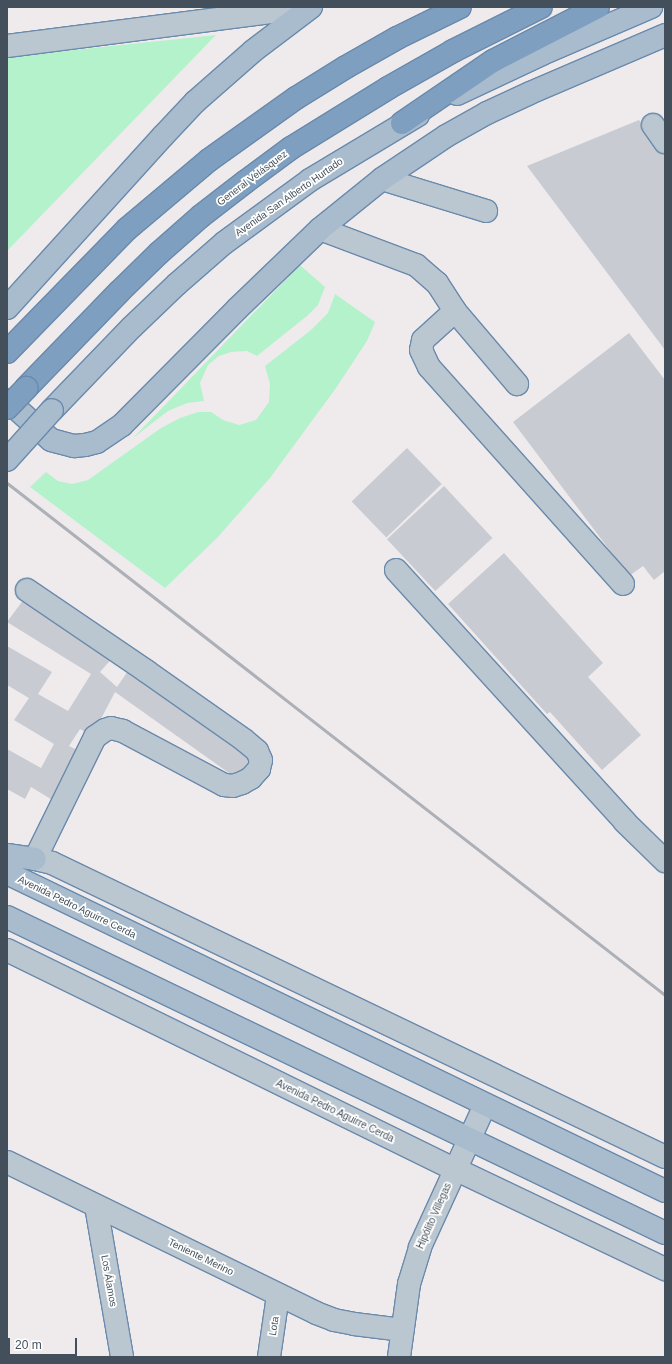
<!DOCTYPE html>
<html>
<head>
<meta charset="utf-8">
<style>
	body { margin:0 }
	#map { position:relative; width:672px; height:1364px; overflow:hidden; background:#efebec; font-family:Arial,sans-serif }
	div>[style] { position:absolute }
	.green>* { inset:0; background:#b4f2cc }
	.building>* { inset:0; background:#c8cbd2; transform-origin:0 0 }
	.roads { filter:drop-shadow(1px 0 #6a8aac) drop-shadow(-1px 0 #6a8aac) drop-shadow(0 1px #6a8aac) drop-shadow(0 -1px #6a8aac) }
	.minor>* { height:22px; margin:-11px; padding:0 11px; transform-origin:11px; border-radius:11px; background:#bbc7d0 }
	.major>* { height:22px; margin:-11px; padding:0 11px; transform-origin:11px; border-radius:11px; background:#a8bcce }
	.highway>* { height:22px; margin:-11px; padding:0 11px; transform-origin:11px; border-radius:11px; background:#7e9fc0 }
	.rail>* { height:3px; margin:-1.5px; padding:0 1.5px; transform-origin:1.5px; border-radius:1.5px; background:#adb1b7 }
	.bridges { filter:drop-shadow(1px 0 #6a8aac) drop-shadow(-1px 0 #6a8aac) drop-shadow(0 1px #6a8aac) drop-shadow(0 -1px #6a8aac) }
	.major-bridge>* { height:22px; margin:-11px; padding:0 11px; transform-origin:11px; border-radius:11px; background:#a8bcce }
	.highway-bridge>* { height:22px; margin:-11px; padding:0 11px; transform-origin:11px; border-radius:11px; background:#7e9fc0 }
	span { translate:-50% -50%; white-space:nowrap; text-align:center; line-height:1.15; -webkit-text-stroke:3.5px #fff; paint-order:stroke }
	.street-label { font-size:10px; color:#43505b }
	.frame { position:absolute; inset:0; border:8px solid #43505b; pointer-events:none }
	.scale { position:absolute; left:8px; top:1338px; width:69px; height:18px; box-sizing:border-box; border:2px solid #43505b; border-top:0; padding-left:5px; font-size:12px; line-height:14px; white-space:nowrap; color:#43505b; -webkit-text-stroke:3px #fff; paint-order:stroke }
</style>
</head>
<body>
<div id="map">
	<div class="green">
		<div style="clip-path:polygon(216px 35px,7px 251px,7px 57px)"></div>
		<div style="clip-path:polygon(300px 265px,325px 287px,318px 305px,307px 316px,257px 356px,247px 351px,231px 352px,219px 356px,208px 365px,200px 383px,204px 401px,187px 403px,168px 411px,133px 438px)"></div>
		<div style="clip-path:polygon(335px 294px,375px 322px,367px 341px,336px 388px,270px 478px,217px 538px,165px 588px,30px 487px,46px 472px,58px 481px,72px 484px,88px 480px,161px 428px,180px 418px,198px 412px,211px 412px,223px 420px,239px 425px,256px 420px,269px 402px,270px 384px,265px 366px,311px 330px,328px 313px)"></div>
	</div>
	<div class="building">
		<div style="clip-path:polygon(639px 120px,665px 155px,665px 350px,527px 166px)"></div>
		<div style="clip-path:polygon(629px 333px,665px 380px,665px 571px,654px 580px,643px 566px,629px 576px,513px 422px)"></div>
		<div style="left:407px;top:448px;width:50px;height:77px;rotate:46deg"></div>
		<div style="left:444px;top:486px;width:71px;height:78px;rotate:47deg"></div>
		<div style="clip-path:polygon(504px 553px,603px 663px,588px 677px,641px 735px,602px 770px,550px 712px,547px 714px,448px 604px)"></div>
		<div style="clip-path:polygon(27px 595px,114px 656px,100px 672px,117px 687px,130px 668px,252px 757px,236px 778px,115px 692px,92px 736px,80px 729px,69px 746px,83px 753px,54px 801px,31px 787px,25px 799px,7px 789px,7px 749px,41px 768px,54px 744px,14px 720px,29px 698px,7px 685px,7px 646px,52px 672px,38px 694px,68px 711px,91px 674px,7px 622px)"></div>
	</div>
	<div class="roads">
		<div class="minor">
			<div style="left:7px;top:46px;width:268px;rotate:-7.3deg"></div>
			<div style="left:273px;top:12px;width:25px;rotate:-12deg"></div>
			<div style="left:653px;top:125px;width:21px;rotate:55deg"></div>
			<div style="left:382px;top:179px;width:109px;rotate:17.1deg"></div>
			<div style="left:320px;top:229px;width:103px;rotate:20.6deg"></div>
			<div style="left:416px;top:265px;width:28px;rotate:41deg"></div>
			<div style="left:437px;top:283px;width:33px;rotate:57deg"></div>
			<div style="left:455px;top:311px;width:96px;rotate:49.7deg"></div>
			<div style="left:455px;top:311px;width:43px;rotate:137.8deg"></div>
			<div style="left:423px;top:340px;width:10px;rotate:101deg"></div>
			<div style="left:421px;top:350px;width:19px;rotate:65deg"></div>
			<div style="left:429px;top:367px;width:291px;rotate:48.2deg"></div>
			<div style="left:396px;top:570px;width:341px;rotate:47.7deg"></div>
			<div style="left:625px;top:822px;width:56px;rotate:44.3deg"></div>
			<div style="left:27px;top:590px;width:144px;rotate:34.2deg"></div>
			<div style="left:146px;top:671px;width:120px;rotate:35.1deg"></div>
			<div style="left:244px;top:740px;width:17px;rotate:40deg"></div>
			<div style="left:257px;top:751px;width:10px;rotate:66deg"></div>
			<div style="left:261px;top:760px;width:9px;rotate:103deg"></div>
			<div style="left:259px;top:769px;width:12px;rotate:132deg"></div>
			<div style="left:251px;top:778px;width:10px;rotate:151deg"></div>
			<div style="left:242px;top:783px;width:9px;rotate:162deg"></div>
			<div style="left:233px;top:786px;width:9px;rotate:-174deg"></div>
			<div style="left:224px;top:785px;width:115px;rotate:-151.9deg"></div>
			<div style="left:123px;top:731px;width:12px;rotate:-166deg"></div>
			<div style="left:111px;top:728px;width:6px;rotate:162deg"></div>
			<div style="left:105px;top:730px;width:12px;rotate:145deg"></div>
			<div style="left:95px;top:737px;width:136px;rotate:116.2deg"></div>
			<div style="left:35px;top:859px;width:17px;rotate:13deg"></div>
			<div style="left:52px;top:863px;width:680px;rotate:25.62deg"></div>
			<div style="left:7px;top:950px;width:499px;rotate:26.1deg"></div>
			<div style="left:455px;top:1169px;width:233px;rotate:25.5deg"></div>
			<div style="left:7px;top:1162px;width:344px;rotate:26deg"></div>
			<div style="left:316px;top:1313px;width:19px;rotate:21deg"></div>
			<div style="left:334px;top:1320px;width:20px;rotate:11deg"></div>
			<div style="left:354px;top:1324px;width:49px;rotate:7deg"></div>
			<div style="left:96px;top:1206px;width:153px;rotate:80.2deg"></div>
			<div style="left:269px;top:1357px;width:63px;rotate:-81.7deg"></div>
			<div style="left:399px;top:1357px;width:74px;rotate:-82.2deg"></div>
			<div style="left:409px;top:1284px;width:39px;rotate:-73deg"></div>
			<div style="left:420px;top:1247px;width:156px;rotate:-65.4deg"></div>
		</div>
		<div class="major">
			<div style="left:457px;top:94px;width:94px;rotate:-25.2deg"></div>
			<div style="left:542px;top:54px;width:119px;rotate:-23.3deg"></div>
			<div style="left:7px;top:308px;width:232px;rotate:-47.8deg"></div>
			<div style="left:163px;top:136px;width:47px;rotate:-46.7deg"></div>
			<div style="left:195px;top:102px;width:77px;rotate:-41.3deg"></div>
			<div style="left:253px;top:51px;width:73px;rotate:-37.2deg"></div>
			<div style="left:7px;top:400px;width:59px;rotate:42.3deg"></div>
			<div style="left:51px;top:440px;width:24px;rotate:15deg"></div>
			<div style="left:74px;top:446px;width:11px;rotate:-5deg"></div>
			<div style="left:85px;top:445px;width:12px;rotate:-14deg"></div>
			<div style="left:97px;top:442px;width:30px;rotate:-34deg"></div>
			<div style="left:122px;top:425px;width:163px;rotate:-45.2deg"></div>
			<div style="left:237px;top:309px;width:115px;rotate:-43.9deg"></div>
			<div style="left:320px;top:229px;width:80px;rotate:-38.9deg"></div>
			<div style="left:382px;top:179px;width:77px;rotate:-33.9deg"></div>
			<div style="left:446px;top:136px;width:47px;rotate:-29.3deg"></div>
			<div style="left:487px;top:113px;width:47px;rotate:-24.9deg"></div>
			<div style="left:530px;top:93px;width:147px;rotate:-23.2deg"></div>
			<div style="left:52px;top:410px;width:115px;rotate:-46.1deg"></div>
			<div style="left:132px;top:327px;width:62px;rotate:-43.7deg"></div>
			<div style="left:177px;top:284px;width:62px;rotate:-41.1deg"></div>
			<div style="left:224px;top:243px;width:107px;rotate:-36.2deg"></div>
			<div style="left:310px;top:180px;width:126px;rotate:-31deg"></div>
			<div style="left:7px;top:855px;width:28px;rotate:8deg"></div>
			<div style="left:7px;top:873px;width:731px;rotate:25.79deg"></div>
			<div style="left:7px;top:917px;width:730px;rotate:25.65deg"></div>
		</div>
		<div class="highway">
			<div style="left:402px;top:123px;width:110px;rotate:-34.3deg"></div>
			<div style="left:493px;top:61px;width:118px;rotate:-27.2deg"></div>
			<div style="left:7px;top:352px;width:172px;rotate:-45.7deg"></div>
			<div style="left:127px;top:229px;width:107px;rotate:-40.1deg"></div>
			<div style="left:209px;top:160px;width:107px;rotate:-35.5deg"></div>
			<div style="left:296px;top:98px;width:59px;rotate:-31.8deg"></div>
			<div style="left:346px;top:67px;width:59px;rotate:-29.6deg"></div>
			<div style="left:397px;top:38px;width:70px;rotate:-26.2deg"></div>
			<div style="left:26px;top:388px;width:134px;rotate:-45.9deg"></div>
			<div style="left:119px;top:292px;width:56px;rotate:-44.3deg"></div>
			<div style="left:159px;top:253px;width:56px;rotate:-41.4deg"></div>
			<div style="left:201px;top:216px;width:56px;rotate:-37.7deg"></div>
			<div style="left:245px;top:182px;width:57px;rotate:-36.5deg"></div>
			<div style="left:291px;top:148px;width:114px;rotate:-31.7deg"></div>
			<div style="left:388px;top:88px;width:75px;rotate:-29.6deg"></div>
			<div style="left:453px;top:51px;width:98px;rotate:-26.6deg"></div>
		</div>
	</div>
	<div class="rail">
		<div style="left:7px;top:483px;width:834px;rotate:37.89deg"></div>
	</div>
	<div class="bridges">
		<div class="major-bridge">
			<div style="left:7px;top:460px;width:67px;rotate:-48deg"></div>
		</div>
		<div class="highway-bridge">
			<div style="left:7px;top:408px;width:28px;rotate:-46deg"></div>
		</div>
	</div>
	<div class="street-label">
		<span style="left:252px;top:178px;rotate:-37deg">General Velásquez</span>
		<span style="left:289px;top:197px;rotate:-35deg">Avenida San Alberto Hurtado</span>
		<span style="left:77px;top:907px;rotate:26deg">Avenida Pedro Aguirre Cerda</span>
		<span style="left:335px;top:1111px;rotate:26deg">Avenida Pedro Aguirre Cerda</span>
		<span style="left:434px;top:1216px;rotate:-66deg">Hipólito Villegas</span>
		<span style="left:201px;top:1257px;rotate:26deg">Teniente Merino</span>
		<span style="left:109px;top:1281px;rotate:80deg">Los Álamos</span>
		<span style="left:274px;top:1326px;rotate:-81deg">Lota</span>
	</div>
	<div class="frame"></div>
	<div class="scale">20 m</div>
</div>
</body>
</html>
